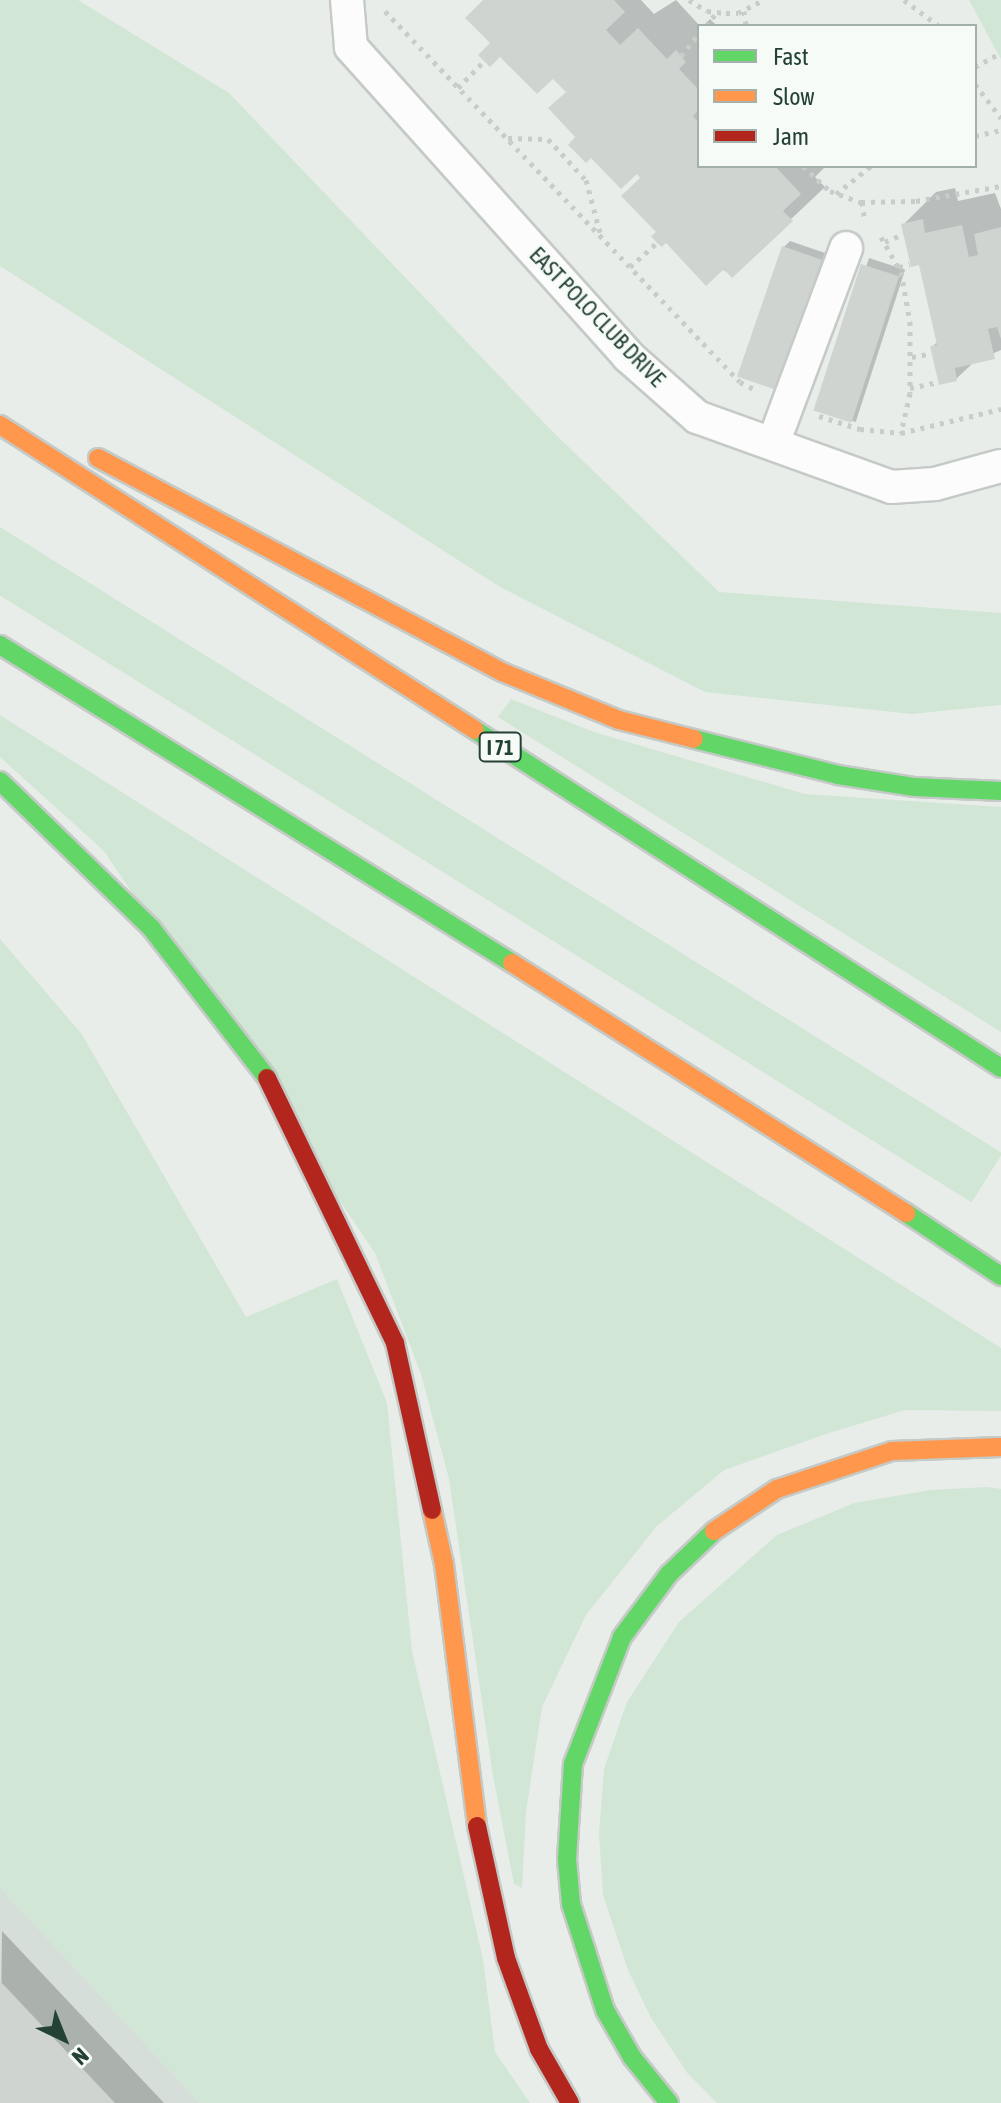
<!DOCTYPE html>
<html>
<head>
<meta charset="utf-8">
<style>
	body { margin:0 }
	#map { position:relative; width:1001px; height:2103px; overflow:hidden; background:#e8edea; font-family:"Asap Condensed",sans-serif }
	div>[style] { position:absolute }
	.built>* { inset:0; background:#d6ded9 }
	.green>* { inset:0; background:#d1e6d5; transform-origin:0 0 }
	.shadow>* { inset:0; background:#0003; transform-origin:0 0 }
	.building>* { inset:0; background:#cfd4d1; transform-origin:0 0 }
	.path>* { height:5px; margin-top:-2.5px; transform-origin:0; background:repeating-linear-gradient(90deg,#c7ceca 0 4px,transparent 0 10px) }
	.roads { filter:drop-shadow(2px 0 #c5cac7) drop-shadow(-2px 0 #c5cac7) drop-shadow(0 2px #c5cac7) drop-shadow(0 -2px #c5cac7) }
	.street>* { height:32px; margin:-16px; padding:0 16px; transform-origin:16px; border-radius:16px; background:#fcfcfc }
	.fast>* { height:18px; margin:-9px; padding:0 9px; transform-origin:9px; border-radius:9px; background:#63d668 }
	.slow>* { height:18px; margin:-9px; padding:0 9px; transform-origin:9px; border-radius:9px; background:#ff974d }
	.jam>* { height:18px; margin:-9px; padding:0 9px; transform-origin:9px; border-radius:9px; background:#b3261e }
	span { translate:-50% -50%; white-space:nowrap; text-align:center; line-height:1.15; -webkit-text-stroke:6px #f7fbf8; paint-order:stroke }
	.shield-label span { padding:2px 6px; background:#f7fbf8; border:2px solid; border-radius:6px; -webkit-text-stroke-width:0 }
	.shield-label { font-size:20px; color:#244135; font-weight:700 }
	.street-label { font-size:22px; color:#244135 }
	.legend { position:absolute; left:697px; top:24px; width:280px; height:144px; box-sizing:border-box; background:#f7fbf8; border:2px solid #a3b1aa; margin:0; padding:10px 14px; list-style:none; font-size:24px; color:#244135 }
	.legend li { display:flex; align-items:center; gap:16px; height:40px }
	.legend b { width:40px; border:2px solid #a3b1aa }
	.north { position:absolute; left:24px; top:1999px; width:80px; height:80px; -webkit-text-stroke:6px #f7fbf8; paint-order:stroke; rotate:137deg; font-size:22px; font-weight:700; line-height:32px; text-align:center; color:#244135 }
	.north::after { content:''; display:block; margin:auto; width:28px; height:36px; background:#244135; clip-path:polygon(50% 0,100% 100%,50% 72%,0 100%) }
</style>
</head>
<body>
<div id="map">
	<div class="built">
		<div style="clip-path:polygon(0 1887px,200px 2103px,0 2103px)"></div>
	</div>
	<div class="green">
		<div style="clip-path:polygon(0 0,78px 0,229px 93px,551px 430px,719px 592px,1001px 613px,1001px 705px,912px 714px,705px 692px,500px 587px,0 266px)"></div>
		<div style="clip-path:polygon(969px 0,1001px 0,1001px 59px,998px 54px)"></div>
		<div style="left:0;top:527px;width:1182px;height:58px;rotate:32deg"></div>
		<div style="clip-path:polygon(511px 699px,594px 732px,805px 794px,1001px 807px,1001px 1032px,498px 717px)"></div>
		<div style="clip-path:polygon(0 715px,1001px 1348px,1001px 1411px,905px 1410px,829px 1433px,724px 1470px,657px 1526px,586px 1615px,542px 1707px,526px 1812px,522px 1888px,514px 1884px,493px 1776px,449px 1479px,421px 1374px,375px 1253px,104px 851px,0 757px)"></div>
		<div style="clip-path:polygon(0 939px,81px 1033px,246px 1317px,337px 1279px,387px 1403px,412px 1651px,483px 1959px,495px 2052px,530px 2103px,200px 2103px,0 1887px)"></div>
		<div style="clip-path:polygon(987px 1487px,1001px 1489px,1001px 2103px,717px 2103px,688px 2074px,651px 2018px,628px 1970px,603px 1895px,599px 1834px,604px 1769px,627px 1702px,679px 1622px,777px 1535px,854px 1503px,931px 1490px)"></div>
	</div>
	<div class="shadow">
		<div style="clip-path:polygon(485px 0,641px 0,654px 14px,676px 0,700px 26px,699px 166px,826px 166px,815px 177px,825px 187px,732px 275px,658px 231px,642px 177px,578px 137px,568px 92px,554px 76px,493px 43px)"></div>
		<div style="clip-path:polygon(710px 19px,717px 26px,703px 26px)"></div>
		<div style="clip-path:polygon(955px 188px,958px 201px,995px 193px,1001px 209px,1001px 350px,974px 362px,956px 379px,932px 347px,938px 341px,921px 263px,903px 225px,936px 192px)"></div>
		<div style="clip-path:polygon(790px 241px,828px 254px,784px 382px,783px 248px)"></div>
		<div style="left:869px;top:258px;width:38px;height:160px;rotate:18deg"></div>
		<div style="clip-path:polygon(2px 1931px,164px 2103px,0 2103px)"></div>
	</div>
	<div class="building">
		<div style="clip-path:polygon(483px 0,614px 0,625px 12px,606px 30px,620px 45px,638px 28px,667px 59px,676px 50px,686px 62px,679px 69px,699px 90px,699px 110px,693px 116px,699px 123px,699px 166px,775px 166px,801px 194px,783px 211px,793px 221px,732px 278px,724px 269px,706px 286px,666px 243px,662px 247px,657px 243px,651px 236px,656px 232px,621px 196px,640px 178px,637px 174px,621px 189px,591px 158px,586px 163px,568px 145px,575px 137px,548px 108px,566px 92px,553px 79px,537px 94px,500px 57px,490px 67px,478px 55px,490px 43px,465px 18px)"></div>
		<div style="clip-path:polygon(923px 219px,925px 233px,962px 225px,969px 257px,978px 255px,974px 234px,1001px 227px,1001px 339px,997px 327px,988px 329px,995px 359px,955px 368px,957px 381px,939px 385px,930px 346px,937px 345px,919px 265px,911px 267px,901px 224px)"></div>
		<div style="left:782px;top:246px;width:42px;height:138px;rotate:19deg"></div>
		<div style="left:861px;top:264px;width:40px;height:154px;rotate:18deg"></div>
		<div style="clip-path:polygon(0 1981px,115px 2103px,0 2103px)"></div>
	</div>
	<div class="path">
		<div style="left:689px;top:0;width:21px;rotate:31deg"></div>
		<div style="left:707px;top:11px;width:19px;rotate:6deg"></div>
		<div style="left:726px;top:13px;width:12px"></div>
		<div style="left:738px;top:13px;width:28px;rotate:-27deg"></div>
		<div style="left:904px;top:0;width:44px;rotate:36.6deg"></div>
		<div style="left:385px;top:11px;width:513px;rotate:46.26deg"></div>
		<div style="left:740px;top:382px;width:20px;rotate:27deg"></div>
		<div style="left:744px;top:11px;width:15px;rotate:82deg"></div>
		<div style="left:706px;top:26px;width:16px;rotate:-52deg"></div>
		<div style="left:681px;top:56px;width:28px;rotate:-51deg"></div>
		<div style="left:975px;top:67px;width:26px;rotate:-29deg"></div>
		<div style="left:975px;top:84px;width:43px;rotate:52.6deg"></div>
		<div style="left:458px;top:88px;width:37px;rotate:-46deg"></div>
		<div style="left:975px;top:136px;width:27px;rotate:-13deg"></div>
		<div style="left:508px;top:138px;width:40px;rotate:1.4deg"></div>
		<div style="left:548px;top:139px;width:56px;rotate:47.2deg"></div>
		<div style="left:586px;top:180px;width:58px;rotate:75deg"></div>
		<div style="left:803px;top:166px;width:37px;rotate:43deg"></div>
		<div style="left:830px;top:191px;width:33px;rotate:20deg"></div>
		<div style="left:861px;top:202px;width:55px;rotate:-1deg"></div>
		<div style="left:916px;top:201px;width:86px;rotate:-10deg"></div>
		<div style="left:836px;top:194px;width:45px;rotate:-38.7deg"></div>
		<div style="left:862px;top:202px;width:15px;rotate:82deg"></div>
		<div style="left:881px;top:237px;width:40px;rotate:60.3deg"></div>
		<div style="left:901px;top:272px;width:51px;rotate:79.8deg"></div>
		<div style="left:910px;top:322px;width:71px;rotate:90deg"></div>
		<div style="left:910px;top:393px;width:41px;rotate:102.7deg"></div>
		<div style="left:885px;top:242px;width:20px;rotate:-24deg"></div>
		<div style="left:630px;top:267px;width:36px;rotate:-42deg"></div>
		<div style="left:899px;top:267px;width:11px;rotate:-15deg"></div>
		<div style="left:912px;top:357px;width:20px;rotate:-11deg"></div>
		<div style="left:910px;top:388px;width:29px;rotate:-12deg"></div>
		<div style="left:819px;top:416px;width:43px;rotate:17.6deg"></div>
		<div style="left:860px;top:429px;width:41px;rotate:5.6deg"></div>
		<div style="left:901px;top:433px;width:103px;rotate:-13.5deg"></div>
	</div>
	<div class="roads">
		<div class="street">
			<div style="left:347px;top:0;width:47px;rotate:85.1deg"></div>
			<div style="left:351px;top:47px;width:415px;rotate:48.1deg"></div>
			<div style="left:628px;top:356px;width:92px;rotate:41.5deg"></div>
			<div style="left:697px;top:417px;width:206px;rotate:19.8deg"></div>
			<div style="left:891px;top:487px;width:44px;rotate:-3.9deg"></div>
			<div style="left:935px;top:484px;width:68px;rotate:-15.3deg"></div>
			<div style="left:774px;top:441px;width:206px;rotate:-69.5deg"></div>
		</div>
		<div class="fast">
			<div style="left:0;top:645px;width:603px;rotate:31.84deg"></div>
			<div style="left:475px;top:730px;width:625px;rotate:32.72deg"></div>
			<div style="left:694px;top:739px;width:148px;rotate:14deg"></div>
			<div style="left:838px;top:775px;width:78px;rotate:8.9deg"></div>
			<div style="left:915px;top:787px;width:86px;rotate:2.7deg"></div>
			<div style="left:0;top:781px;width:212px;rotate:44.2deg"></div>
			<div style="left:152px;top:929px;width:188px;rotate:52.3deg"></div>
			<div style="left:906px;top:1213px;width:114px;rotate:33.6deg"></div>
			<div style="left:669px;top:2103px;width:59px;rotate:-128.8deg"></div>
			<div style="left:632px;top:2057px;width:54px;rotate:-119.9deg"></div>
			<div style="left:605px;top:2010px;width:111px;rotate:-107.8deg"></div>
			<div style="left:571px;top:1904px;width:45px;rotate:-95.1deg"></div>
			<div style="left:567px;top:1859px;width:95px;rotate:-86.4deg"></div>
			<div style="left:573px;top:1764px;width:136px;rotate:-68.9deg"></div>
			<div style="left:622px;top:1637px;width:79px;rotate:-53.3deg"></div>
			<div style="left:669px;top:1574px;width:62px;rotate:-43.7deg"></div>
		</div>
		<div class="slow">
			<div style="left:0;top:425px;width:564px;rotate:32.7deg"></div>
			<div style="left:98px;top:458px;width:457px;rotate:27.9deg"></div>
			<div style="left:502px;top:672px;width:126px;rotate:22.3deg"></div>
			<div style="left:619px;top:720px;width:77px;rotate:14.2deg"></div>
			<div style="left:512px;top:963px;width:467px;rotate:32.4deg"></div>
			<div style="left:432px;top:1510px;width:55px;rotate:77.5deg"></div>
			<div style="left:444px;top:1564px;width:264px;rotate:82.8deg"></div>
			<div style="left:714px;top:1531px;width:76px;rotate:-33.7deg"></div>
			<div style="left:777px;top:1489px;width:121px;rotate:-18.3deg"></div>
			<div style="left:892px;top:1451px;width:109px;rotate:-2.1deg"></div>
		</div>
		<div class="jam">
			<div style="left:267px;top:1078px;width:294px;rotate:64.2deg"></div>
			<div style="left:395px;top:1343px;width:171px;rotate:77.5deg"></div>
			<div style="left:477px;top:1826px;width:135px;rotate:77.6deg"></div>
			<div style="left:506px;top:1958px;width:97px;rotate:70.1deg"></div>
			<div style="left:539px;top:2049px;width:62px;rotate:60.1deg"></div>
		</div>
	</div>
	<div class="shield-label">
		<span style="left:500px;top:747px">I 71</span>
	</div>
	<div class="street-label">
		<span style="left:597px;top:317px;rotate:46deg">EAST POLO CLUB DRIVE</span>
	</div>
	<ul class="legend">
	<li><b style="height:10px;background:#63d668"></b>Fast</li>
	<li><b style="height:10px;background:#ff974d"></b>Slow</li>
	<li><b style="height:10px;background:#b3261e"></b>Jam</li>
	</ul>
	<div class="north">N</div>
</div>
</body>
</html>
